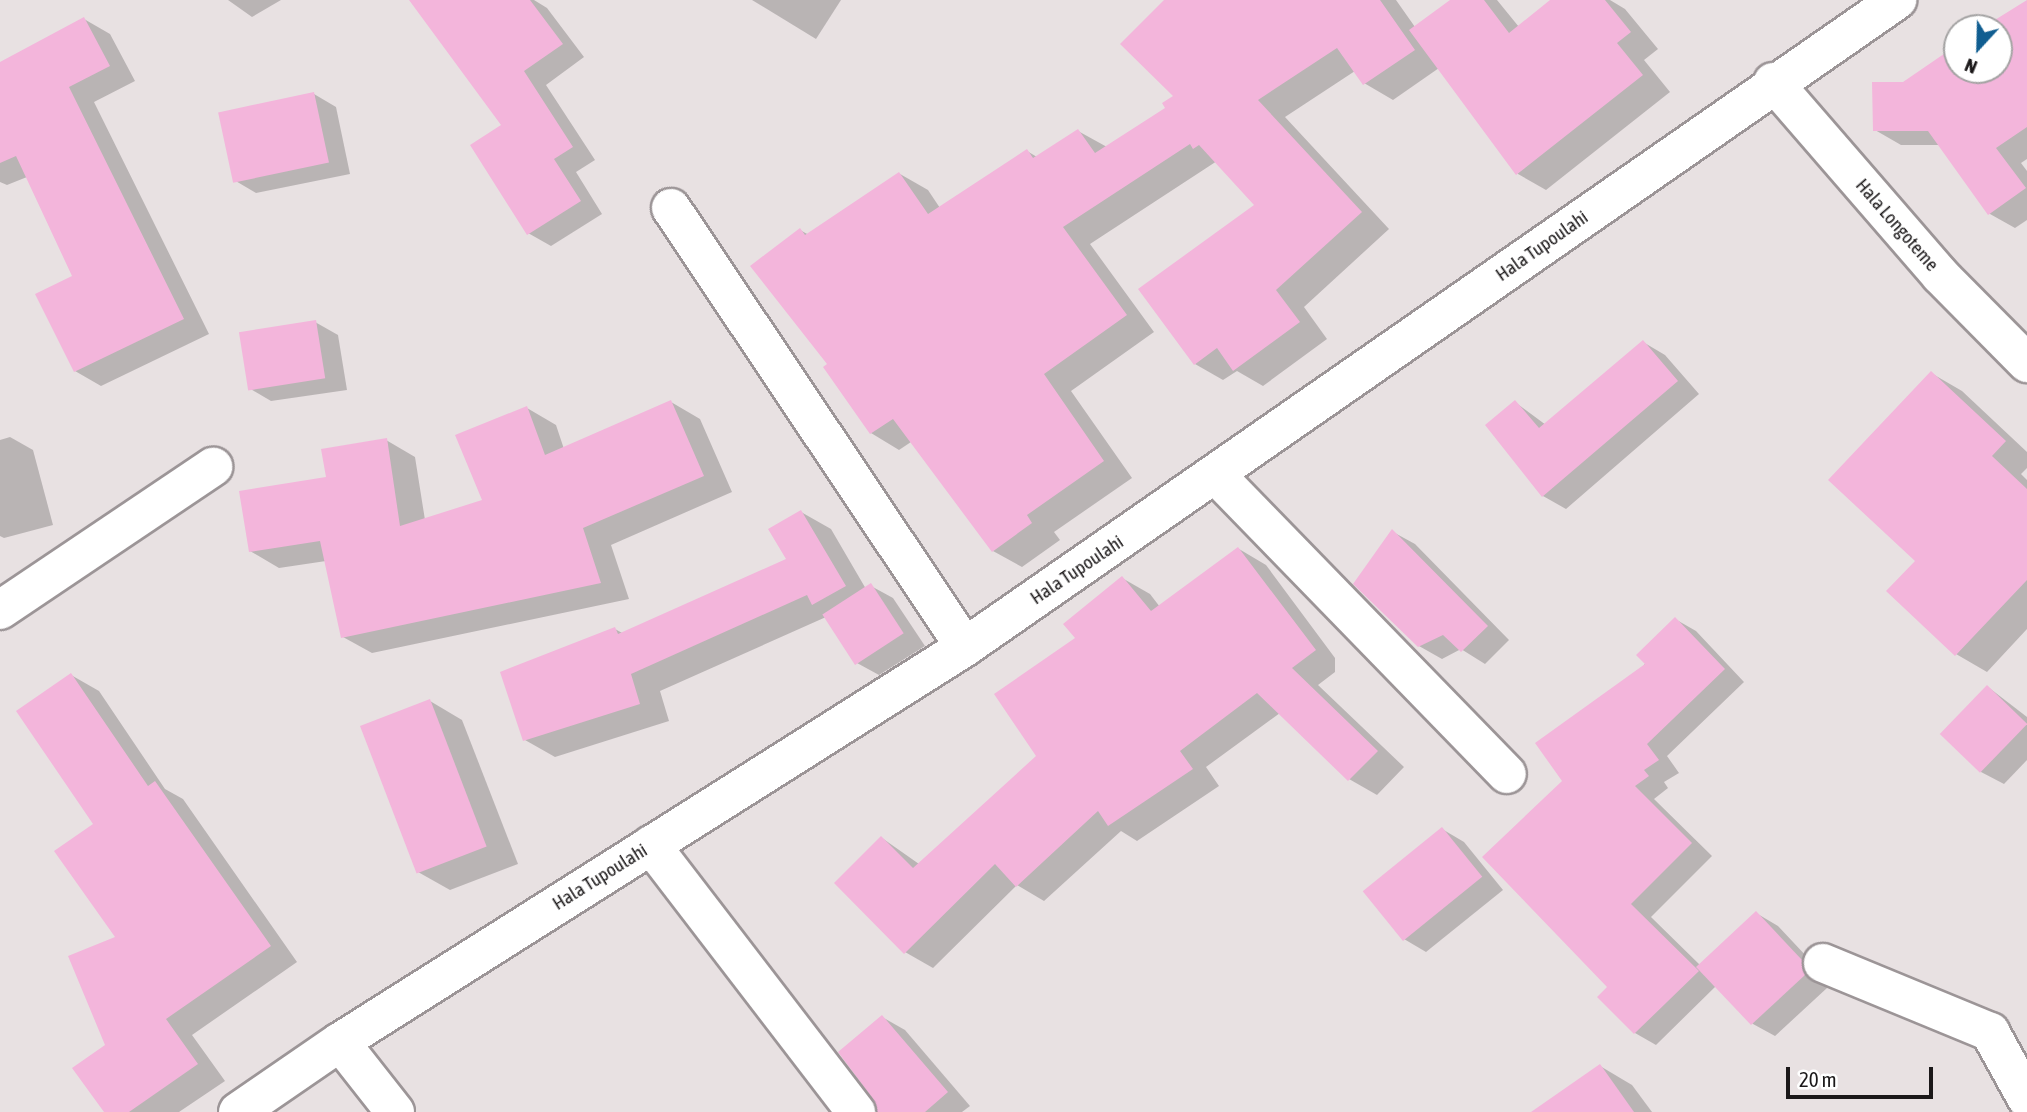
<!DOCTYPE html>
<html>
<head>
<meta charset="utf-8">
<style>
	body { margin:0 }
	#map { position:relative; width:2027px; height:1112px; overflow:hidden; background:#e8e1e2; font-family:"Asap Condensed",sans-serif }
	div>[style] { position:absolute }
	.shadow>* { inset:0; background:#0003 }
	.building>* { inset:0; background:#f3b5db; transform-origin:0 0 }
	.roads { filter:drop-shadow(2px 0 #9c9597) drop-shadow(-2px 0 #9c9597) drop-shadow(0 2px #9c9597) drop-shadow(0 -2px #9c9597) }
	.minor>* { height:38px; margin:-19px; padding:0 19px; transform-origin:19px; border-radius:19px; background:#fff }
	span { translate:-50% -50%; white-space:nowrap; text-align:center; line-height:1.15; -webkit-text-stroke:7px #fff; paint-order:stroke }
	.street-label { font-size:19px; color:#1b1819 }
	.north { position:absolute; left:1943px; top:14px; width:70px; height:70px; box-sizing:border-box; background:#fff; border:2px solid #a4a3a3; border-radius:50%; rotate:202deg; font-size:19px; font-weight:700; line-height:28px; text-align:center; color:#1b1819 }
	.north::after { content:''; display:block; margin:auto; width:24px; height:32px; background:#105e91; clip-path:polygon(50% 0,100% 100%,50% 72%,0 100%) }
	.scale { position:absolute; left:1786px; top:1067px; width:147px; height:32px; box-sizing:border-box; border:4px solid #1b1819; border-top:0; padding-left:9px; font-size:21px; line-height:24px; white-space:nowrap; color:#1b1819; -webkit-text-stroke:5px #fff; paint-order:stroke }
</style>
</head>
<body>
<div id="map">
	<div class="shadow">
		<div style="clip-path:polygon(228px 0,281px 0,252px 17px)"></div>
		<div style="clip-path:polygon(417px 0,534px 0,547px 8px,584px 57px,546px 85px,595px 160px,576px 172px,602px 214px,551px 246px,528px 233px,504px 126px)"></div>
		<div style="clip-path:polygon(752px 0,841px 0,816px 39px)"></div>
		<div style="clip-path:polygon(1166px 0,1396px 0,1415px 27px,1453px 0,1497px 0,1519px 27px,1553px 0,1610px 0,1625px 9px,1658px 49px,1644px 60px,1670px 92px,1546px 190px,1518px 174px,1439px 68px,1393px 100px,1364px 83px,1355px 71px,1285px 117px,1389px 229px,1304px 307px,1327px 339px,1263px 386px,1237px 371px,1223px 380px,1195px 364px,1257px 205px,1217px 161px,1090px 244px,1154px 332px,1071px 391px,1132px 478px,1054px 532px,1060px 540px,1022px 567px,993px 551px,911px 442px,899px 450px,871px 433px,830px 364px,800px 230px,809px 235px,900px 174px,928px 190px,940px 208px,1027px 151px,1037px 157px,1078px 131px,1107px 147px,1167px 108px,1176px 96px)"></div>
		<div style="clip-path:polygon(2027px 4px,2027px 159px,2021px 163px,2027px 171px,2027px 220px,2015px 228px,1990px 214px,1940px 145px,1901px 145px,1875px 130px,1903px 83px,1957px 49px,1957px 70px,1999px 70px,1999px 28px,1989px 28px)"></div>
		<div style="clip-path:polygon(84px 19px,110px 34px,135px 81px,94px 102px,209px 334px,101px 386px,75px 371px,74px 277px,27px 177px,7px 185px,0 182px,0 64px)"></div>
		<div style="clip-path:polygon(314px 94px,336px 107px,350px 174px,256px 193px,234px 180px)"></div>
		<div style="clip-path:polygon(315px 322px,338px 335px,347px 390px,271px 401px,249px 388px)"></div>
		<div style="clip-path:polygon(1643px 342px,1665px 355px,1699px 394px,1566px 509px,1543px 496px,1515px 402px,1546px 425px)"></div>
		<div style="clip-path:polygon(1931px 373px,1962px 391px,2027px 452px,2027px 468px,2021px 474px,2027px 480px,2027px 629px,1987px 672px,1956px 654px)"></div>
		<div style="clip-path:polygon(671px 402px,700px 419px,732px 492px,611px 545px,629px 599px,372px 653px,343px 637px,326px 561px,279px 568px,250px 551px,328px 478px,386px 440px,415px 457px,425px 520px,484px 501px,527px 408px,556px 425px,564px 449px)"></div>
		<div style="clip-path:polygon(10px 437px,33px 450px,53px 525px,4px 538px,0 536px,0 440px)"></div>
		<div style="clip-path:polygon(801px 512px,831px 529px,866px 589px,871px 586px,893px 598px,925px 646px,879px 675px,857px 663px,826px 617px,660px 691px,669px 721px,555px 757px,525px 740px,615px 629px,624px 634px,788px 560px)"></div>
		<div style="clip-path:polygon(1393px 532px,1415px 544px,1509px 640px,1485px 664px,1461px 649px,1442px 659px,1419px 646px)"></div>
		<div style="clip-path:polygon(1239px 549px,1266px 565px,1335px 658px,1335px 672px,1318px 685px,1404px 767px,1377px 795px,1349px 779px,1280px 713px,1206px 767px,1219px 786px,1137px 841px,1121px 831px,1044px 901px,1017px 885px,933px 968px,905px 952px,882px 838px,919px 864px,1038px 756px,1078px 639px,1122px 578px,1150px 594px,1160px 607px)"></div>
		<div style="clip-path:polygon(1675px 619px,1696px 631px,1744px 682px,1667px 756px,1679px 773px,1664px 782px,1668px 788px,1654px 799px,1712px 856px,1651px 917px,1700px 965px,1756px 913px,1778px 926px,1824px 975px,1827px 988px,1775px 1036px,1753px 1024px,1716px 986px,1656px 1045px,1635px 1033px,1609px 987px,1565px 782px)"></div>
		<div style="clip-path:polygon(71px 675px,99px 691px,165px 789px,183px 799px,297px 962px,192px 1035px,225px 1081px,179px 1112px,106px 1112px,117px 938px)"></div>
		<div style="clip-path:polygon(1988px 687px,2027px 717px,2027px 760px,2004px 784px,1981px 772px)"></div>
		<div style="clip-path:polygon(430px 701px,462px 720px,518px 864px,450px 890px,418px 872px)"></div>
		<div style="clip-path:polygon(1442px 829px,1464px 842px,1503px 890px,1426px 952px,1404px 939px)"></div>
		<div style="clip-path:polygon(882px 1017px,905px 1030px,970px 1106px,962px 1112px,879px 1112px)"></div>
		<div style="clip-path:polygon(1600px 1066px,1632px 1085px,1652px 1112px,1534px 1112px)"></div>
	</div>
	<div class="building">
		<div style="clip-path:polygon(409px 0,530px 0,563px 44px,524px 71px,573px 147px,554px 159px,581px 201px,527px 235px,470px 145px,501px 125px)"></div>
		<div style="clip-path:polygon(1164px 0,1380px 0,1415px 50px,1363px 85px,1337px 48px,1258px 100px,1362px 212px,1276px 290px,1300px 322px,1233px 371px,1217px 348px,1194px 365px,1138px 289px,1254px 205px,1199px 145px,1193px 149px,1190px 144px,1063px 227px,1127px 315px,1044px 374px,1104px 461px,1027px 515px,1032px 523px,992px 552px,893px 419px,870px 434px,823px 367px,827px 364px,750px 266px,800px 228px,805px 235px,899px 172px,928px 214px,1027px 149px,1033px 158px,1078px 129px,1095px 153px,1165px 108px,1162px 103px,1173px 96px,1120px 44px)"></div>
		<div style="clip-path:polygon(1450px 0,1484px 0,1509px 33px,1550px 0,1605px 0,1631px 32px,1617px 43px,1643px 75px,1516px 175px,1409px 30px)"></div>
		<div style="clip-path:polygon(2027px 0,2027px 127px,1996px 148px,2026px 188px,1988px 215px,1928px 131px,1873px 131px,1872px 82px,1903px 82px,1957px 45px,1957px 70px,1999px 70px,1999px 28px,1982px 28px)"></div>
		<div style="clip-path:polygon(84px 17px,110px 66px,69px 87px,184px 319px,74px 372px,35px 294px,72px 276px,16px 156px,0 163px,0 62px)"></div>
		<div style="left:314px;top:92px;width:72px;height:98px;rotate:78deg"></div>
		<div style="left:316px;top:320px;width:59px;height:78px;rotate:81deg"></div>
		<div style="clip-path:polygon(1643px 340px,1678px 381px,1542px 497px,1485px 425px,1515px 400px,1539px 428px)"></div>
		<div style="clip-path:polygon(1931px 371px,2006px 441px,1992px 456px,2027px 489px,2027px 580px,1955px 656px,1886px 591px,1915px 561px,1828px 480px)"></div>
		<div style="clip-path:polygon(671px 400px,704px 476px,583px 528px,601px 583px,341px 638px,320px 541px,249px 552px,239px 491px,326px 477px,321px 449px,387px 438px,400px 526px,482px 500px,455px 435px,527px 406px,545px 455px)"></div>
		<div style="clip-path:polygon(801px 510px,846px 586px,812px 605px,807px 595px,631px 674px,640px 704px,523px 741px,500px 672px,615px 627px,618px 634px,786px 559px,768px 529px)"></div>
		<div style="clip-path:polygon(1392px 529px,1488px 626px,1461px 652px,1443px 635px,1418px 647px,1353px 584px)"></div>
		<div style="clip-path:polygon(1238px 547px,1316px 650px,1292px 668px,1378px 751px,1348px 781px,1257px 693px,1180px 751px,1193px 769px,1108px 826px,1098px 811px,1016px 887px,995px 864px,904px 954px,834px 883px,881px 836px,913px 868px,1036px 756px,994px 694px,1075px 638px,1063px 624px,1122px 576px,1151px 611px)"></div>
		<div style="left:871px;top:583px;width:60px;height:58px;rotate:57deg"></div>
		<div style="clip-path:polygon(1675px 617px,1725px 669px,1647px 744px,1659px 760px,1644px 770px,1649px 776px,1635px 786px,1692px 843px,1631px 904px,1699px 971px,1634px 1034px,1597px 997px,1607px 987px,1482px 857px,1562px 781px,1535px 743px,1645px 664px,1636px 655px)"></div>
		<div style="clip-path:polygon(71px 673px,148px 786px,155px 781px,271px 946px,166px 1019px,198px 1064px,129px 1112px,104px 1112px,72px 1068px,105px 1045px,68px 956px,115px 937px,54px 851px,93px 824px,16px 711px)"></div>
		<div style="left:1987px;top:685px;width:56px;height:68px;rotate:44deg"></div>
		<div style="left:430px;top:699px;width:158px;height:75px;rotate:69deg"></div>
		<div style="left:1442px;top:827px;width:64px;height:102px;rotate:51deg"></div>
		<div style="clip-path:polygon(1756px 911px,1802px 960px,1805px 975px,1751px 1025px,1696px 967px)"></div>
		<div style="clip-path:polygon(882px 1015px,948px 1092px,925px 1112px,877px 1112px,873px 1099px,838px 1052px)"></div>
		<div style="clip-path:polygon(1600px 1064px,1634px 1112px,1531px 1112px)"></div>
	</div>
	<div class="roads">
		<div class="minor">
			<div style="left:1773px;top:82px;width:255px;rotate:49.1deg"></div>
			<div style="left:1940px;top:275px;width:124px;rotate:45.3deg"></div>
			<div style="left:671px;top:208px;width:528px;rotate:56.19deg"></div>
			<div style="left:1216px;top:475px;width:417px;rotate:45.8deg"></div>
			<div style="left:0;top:610px;width:257px;rotate:-33.9deg"></div>
			<div style="left:651px;top:845px;width:337px;rotate:52.5deg"></div>
			<div style="left:1823px;top:963px;width:181px;rotate:22.4deg"></div>
			<div style="left:1990px;top:1032px;width:77px;rotate:61.1deg"></div>
			<div style="left:340px;top:1042px;width:89px;rotate:51.8deg"></div>
			<div style="left:238px;top:1112px;width:124px;rotate:-34.5deg"></div>
			<div style="left:340px;top:1042px;width:739px;rotate:-32.29deg"></div>
			<div style="left:965px;top:647px;width:1135px;rotate:-34.77deg"></div>
		</div>
	</div>
	<div class="street-label">
		<span style="left:1897px;top:225px;rotate:49deg">Hala Longoteme</span>
		<span style="left:1542px;top:246px;rotate:-35deg">Hala Tupoulahi</span>
		<span style="left:1077px;top:570px;rotate:-34deg">Hala Tupoulahi</span>
		<span style="left:600px;top:877px;rotate:-32deg">Hala Tupoulahi</span>
	</div>
	<div class="north">N</div>
	<div class="scale">20 m</div>
</div>
</body>
</html>
